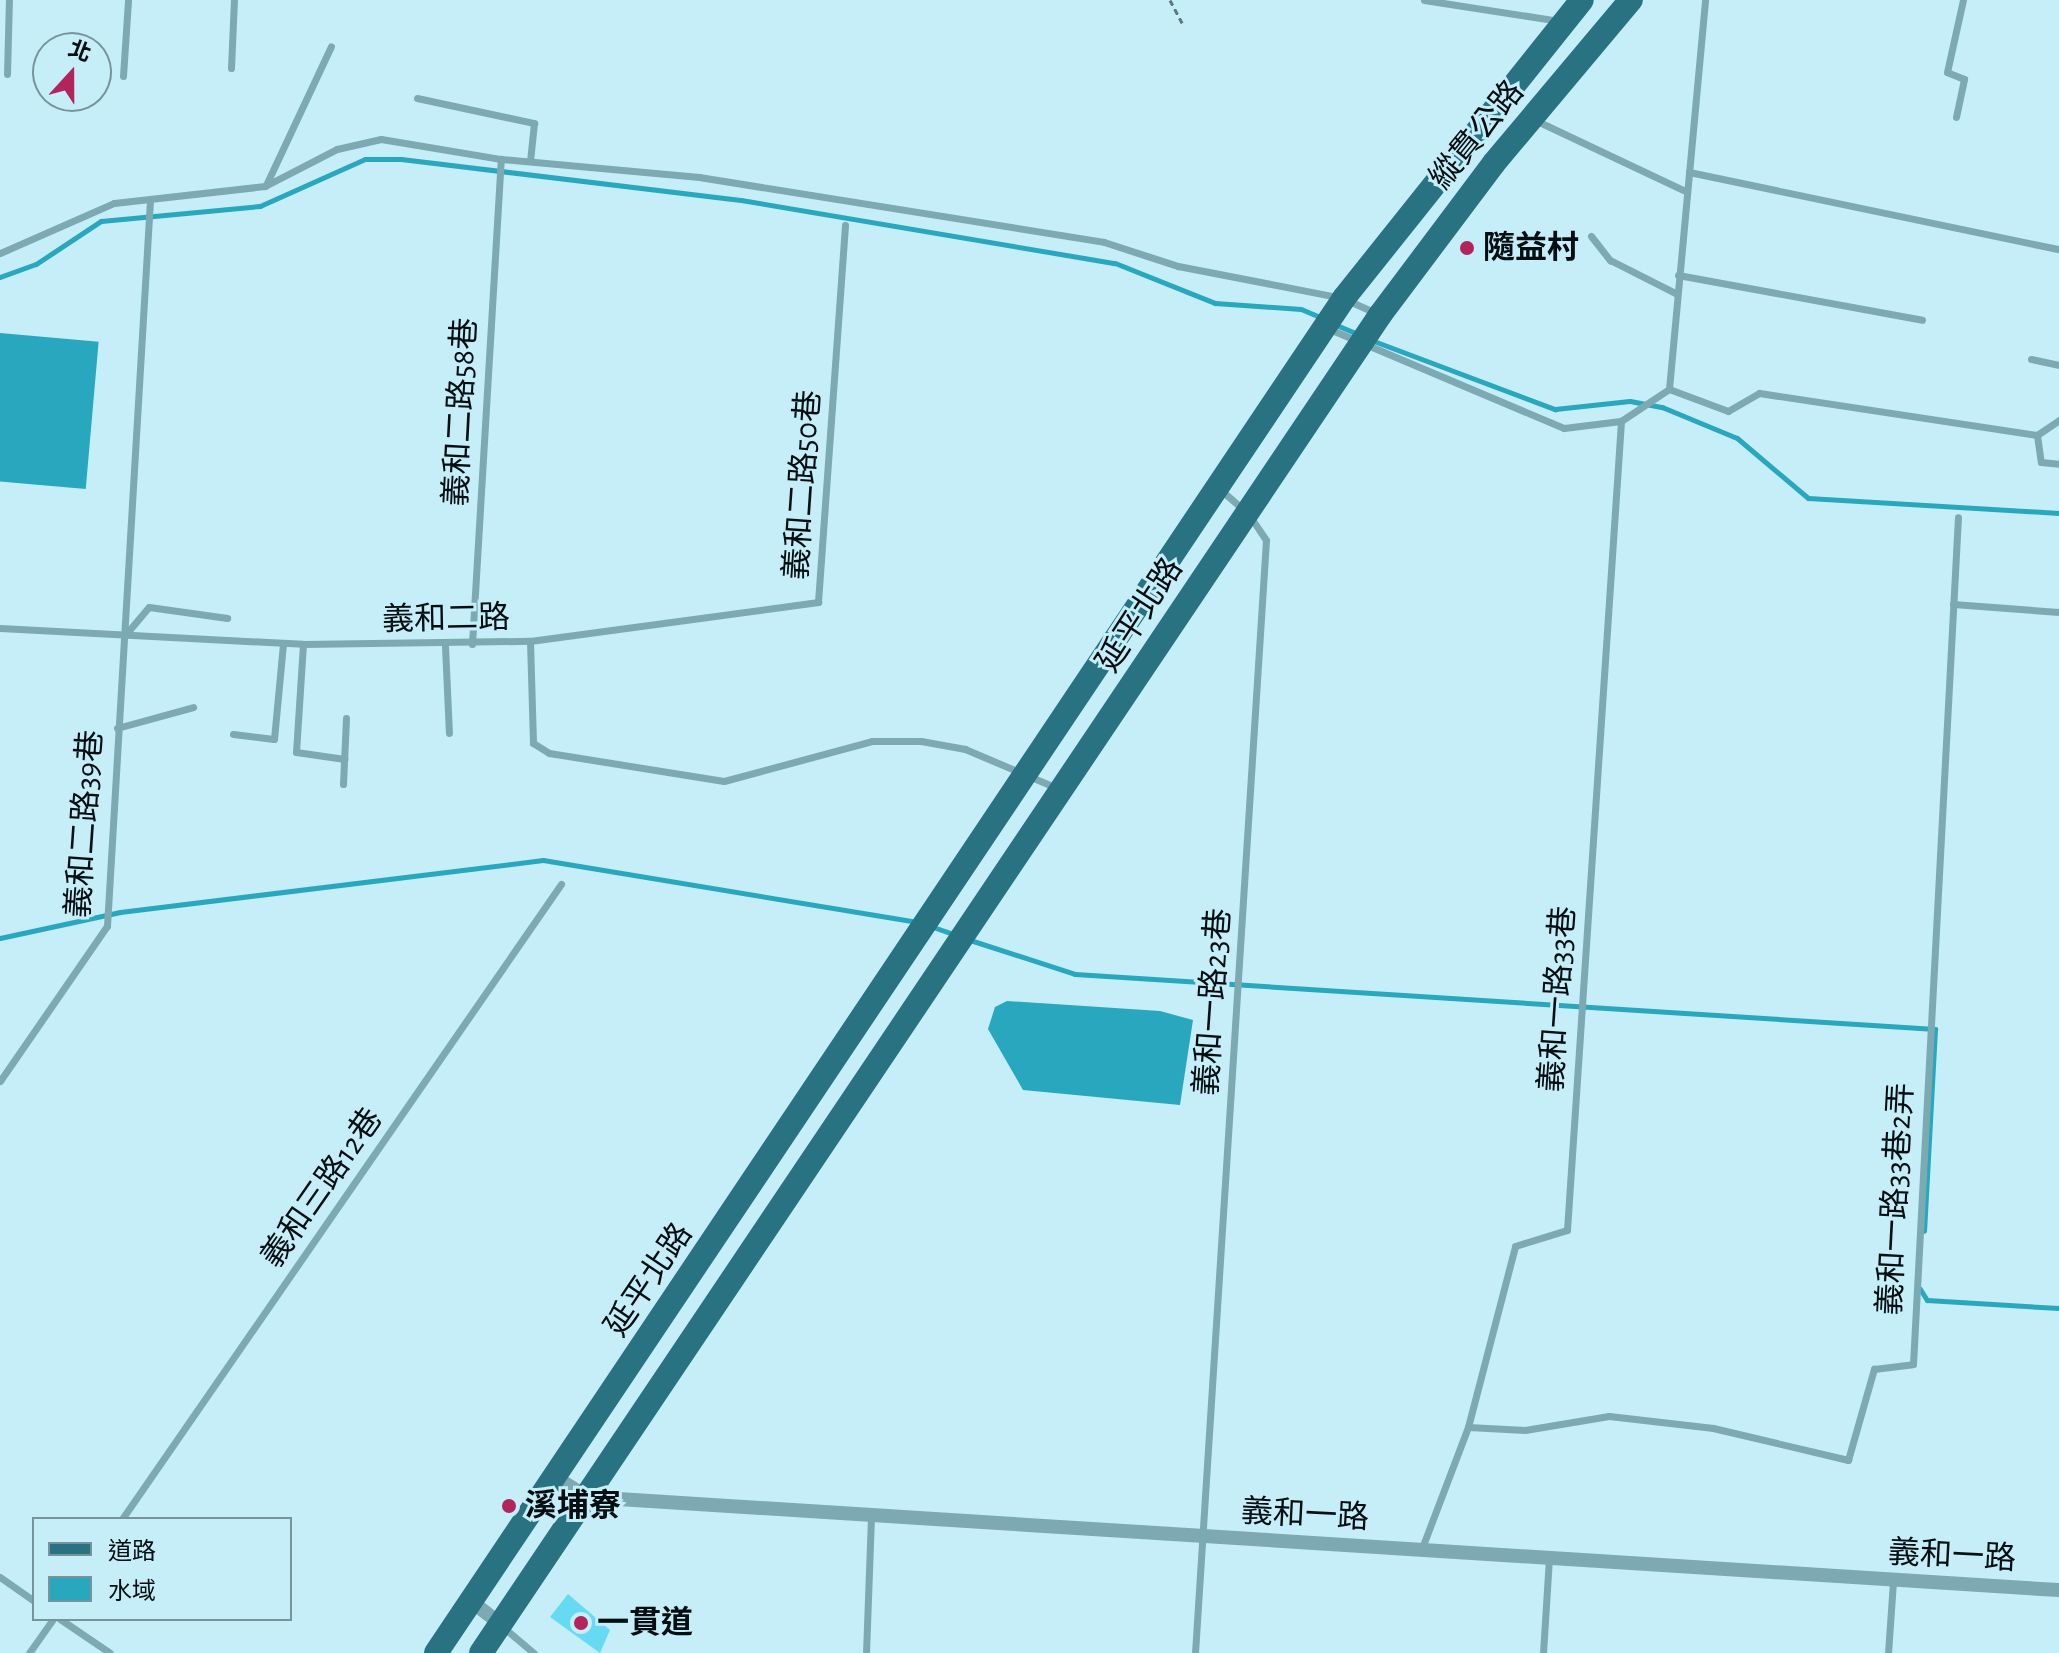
<!DOCTYPE html>
<meta charset="utf-8">
<style>
body{margin:0}
#map{position:relative;width:2059px;height:1653px;overflow:hidden;background:#c5eef8;font-family:"Alegreya Sans","Noto Sans TC",sans-serif}
div>[style]{position:absolute}
.water>*{inset:0;background:#28a7bf;transform-origin:0 0}
.stream>*{height:5px;margin:-2.5px;padding:0 2.5px;transform-origin:2.5px;border-radius:2.5px;background:#28a7bf}
.building>*{inset:0;background:#67daf3}
.path>*{height:3px;margin-top:-1.5px;transform-origin:0;background:repeating-linear-gradient(90deg,#5e787f 0 6px,transparent 0 10px)}
.lane>*{height:7px;margin:-3.5px;padding:0 3.5px;transform-origin:3.5px;border-radius:3.5px;background:#7da9b3}
.street>*{height:14px;margin:-7px;padding:0 7px;transform-origin:7px;border-radius:7px;background:#7da9b3}
.primary>*{height:24px;margin:-12px;padding:0 12px;transform-origin:12px;border-radius:12px;background:#297281}
.dots>*{width:22px;height:22px;translate:-50% -50%;box-sizing:border-box;border:4px solid #c5eef8;border-radius:50%}
span{translate:-50% -50%;white-space:nowrap;text-align:center;line-height:1.15;-webkit-text-stroke:6px #c5eef8;paint-order:stroke}
.street-label{font-size:32px;color:#020e11}
.poi-label{font-size:32px;color:#020e11;font-weight:700}
.left{translate:0 -50%;text-align:left}
.legend{position:absolute;left:32px;top:1517px;width:260px;height:104px;box-sizing:border-box;background:#c5eef8;border:2px solid #77949c;margin:0;padding:10px 14px;list-style:none;font-size:24px;color:#020e11}
.legend li{display:flex;align-items:center;gap:16px;height:40px}
.legend b{width:40px;border:2px solid #77949c}
.north{position:absolute;left:32px;top:32px;width:80px;height:80px;box-sizing:border-box;background:#c5eef8;border:2px solid #77949c;border-radius:50%;rotate:21deg;font-size:22px;font-weight:700;line-height:32px;text-align:center;color:#020e11}
.north::after{content:'';display:block;margin:auto;width:28px;height:36px;background:#b2245a;clip-path:polygon(50% 0,100% 100%,50% 72%,0 100%)}
</style>
<div id="map">
<div class="water">
<i style="left:0;top:333px;width:99px;height:148px;rotate:5deg"></i>
<i style="clip-path:polygon(1007px 1001px,1160px 1011px,1193px 1020px,1180px 1105px,1023px 1090px,988px 1029px,995px 1007px)"></i>
</div>
<div class="stream">
<i style="left:0;top:277px;width:38px;rotate:-20deg"></i>
<i style="left:36px;top:264px;width:78px;rotate:-33.5deg"></i>
<i style="left:101px;top:221px;width:160px;rotate:-5.4deg"></i>
<i style="left:260px;top:206px;width:115px;rotate:-24.1deg"></i>
<i style="left:365px;top:159px;width:36px"></i>
<i style="left:401px;top:159px;width:342px;rotate:6.9deg"></i>
<i style="left:741px;top:200px;width:379px;rotate:9.6deg"></i>
<i style="left:1115px;top:263px;width:108px;rotate:21.8deg"></i>
<i style="left:1215px;top:303px;width:86px;rotate:4deg"></i>
<i style="left:1301px;top:309px;width:23px;rotate:23deg"></i>
<i style="left:1334px;top:324px;width:26px;rotate:23deg"></i>
<i style="left:1371px;top:340px;width:197px;rotate:20.6deg"></i>
<i style="left:1555px;top:409px;width:75px;rotate:-6.1deg"></i>
<i style="left:1630px;top:401px;width:33px;rotate:11deg"></i>
<i style="left:1662px;top:407px;width:81px;rotate:22.5deg"></i>
<i style="left:1737px;top:438px;width:93px;rotate:40.2deg"></i>
<i style="left:1808px;top:498px;width:251px;rotate:3.4deg"></i>
<i style="left:933px;top:927px;width:21px;rotate:19deg"></i>
<i style="left:0;top:938px;width:123px;rotate:-12.2deg"></i>
<i style="left:120px;top:912px;width:426px;rotate:-7deg"></i>
<i style="left:543px;top:860px;width:378px;rotate:9.4deg"></i>
<i style="left:970px;top:940px;width:110px;rotate:17.9deg"></i>
<i style="left:1075px;top:974px;width:862px;rotate:3.66deg"></i>
<i style="left:1935px;top:1029px;width:202px;rotate:93.1deg"></i>
<i style="left:1920px;top:1289px;width:13px;rotate:58deg"></i>
<i style="left:1927px;top:1300px;width:132px;rotate:3.5deg"></i>
</div>
<div class="building">
<i style="clip-path:polygon(568px 1594px,610px 1630px,600px 1653px,550px 1617px)"></i>
</div>
<div class="path">
<i style="left:1170px;top:0;width:26px;rotate:62deg"></i>
</div>
<div class="lane">
<i style="left:1424px;top:0;width:138px;rotate:8.8deg"></i>
<i style="left:231px;top:68px;width:68px;rotate:-87.5deg"></i>
<i style="left:7px;top:74px;width:74px;rotate:-88.5deg"></i>
<i style="left:123px;top:76px;width:76px;rotate:-86.2deg"></i>
<i style="left:417px;top:98px;width:120px;rotate:12.1deg"></i>
<i style="left:534px;top:123px;width:38px;rotate:96deg"></i>
<i style="left:1956px;top:117px;width:39px;rotate:-78deg"></i>
<i style="left:1964px;top:79px;width:18px;rotate:-158deg"></i>
<i style="left:1947px;top:72px;width:74px;rotate:-77.5deg"></i>
<i style="left:1537px;top:121px;width:166px;rotate:25.3deg"></i>
<i style="left:1689px;top:172px;width:378px;rotate:11.8deg"></i>
<i style="left:266px;top:185px;width:153px;rotate:-64.9deg"></i>
<i style="left:1591px;top:236px;width:31px;rotate:52deg"></i>
<i style="left:1610px;top:260px;width:75px;rotate:26.9deg"></i>
<i style="left:0;top:253px;width:124px;rotate:-23.7deg"></i>
<i style="left:114px;top:203px;width:152px;rotate:-6.4deg"></i>
<i style="left:265px;top:186px;width:81px;rotate:-27.2deg"></i>
<i style="left:337px;top:149px;width:45px;rotate:-12.8deg"></i>
<i style="left:381px;top:139px;width:122px;rotate:9.5deg"></i>
<i style="left:501px;top:159px;width:199px;rotate:5.2deg"></i>
<i style="left:699px;top:177px;width:410px;rotate:9.1deg"></i>
<i style="left:1104px;top:242px;width:78px;rotate:18deg"></i>
<i style="left:1178px;top:266px;width:163px;rotate:11deg"></i>
<i style="left:1678px;top:275px;width:248px;rotate:10.4deg"></i>
<i style="left:1349px;top:301px;width:27px;rotate:24deg"></i>
<i style="left:1327px;top:328px;width:257px;rotate:22.9deg"></i>
<i style="left:1564px;top:428px;width:57px;rotate:-7deg"></i>
<i style="left:2031px;top:359px;width:29px;rotate:12deg"></i>
<i style="left:1669px;top:389px;width:63px;rotate:20.4deg"></i>
<i style="left:1728px;top:411px;width:36px;rotate:-30deg"></i>
<i style="left:1759px;top:393px;width:281px;rotate:8.6deg"></i>
<i style="left:2037px;top:435px;width:27px;rotate:82deg"></i>
<i style="left:2041px;top:462px;width:18px;rotate:6deg"></i>
<i style="left:2037px;top:435px;width:27px;rotate:-34deg"></i>
<i style="left:1222px;top:491px;width:28px;rotate:41deg"></i>
<i style="left:1953px;top:604px;width:106px;rotate:4.3deg"></i>
<i style="left:0;top:628px;width:303px;rotate:3deg"></i>
<i style="left:303px;top:644px;width:227px;rotate:-0.8deg"></i>
<i style="left:530px;top:641px;width:102px;rotate:88.3deg"></i>
<i style="left:533px;top:743px;width:19px;rotate:32deg"></i>
<i style="left:549px;top:753px;width:177px;rotate:9.1deg"></i>
<i style="left:724px;top:781px;width:153px;rotate:-15.1deg"></i>
<i style="left:872px;top:741px;width:49px"></i>
<i style="left:921px;top:741px;width:45px;rotate:10.3deg"></i>
<i style="left:965px;top:749px;width:100px;rotate:23deg"></i>
<i style="left:126px;top:634px;width:35px;rotate:-50deg"></i>
<i style="left:149px;top:607px;width:79px;rotate:8deg"></i>
<i style="left:530px;top:641px;width:291px;rotate:-7.7deg"></i>
<i style="left:818px;top:602px;width:378px;rotate:-85.9deg"></i>
<i style="left:303px;top:644px;width:108px;rotate:93.7deg"></i>
<i style="left:296px;top:752px;width:49px;rotate:8.3deg"></i>
<i style="left:472px;top:644px;width:486px;rotate:-86.6deg"></i>
<i style="left:445px;top:646px;width:87px;rotate:87.4deg"></i>
<i style="left:117px;top:728px;width:79px;rotate:-15.4deg"></i>
<i style="left:233px;top:734px;width:41px;rotate:7deg"></i>
<i style="left:274px;top:739px;width:96px;rotate:-84.6deg"></i>
<i style="left:343px;top:784px;width:66px;rotate:-87.4deg"></i>
<i style="left:0;top:1081px;width:188px;rotate:-55.4deg"></i>
<i style="left:107px;top:926px;width:726px;rotate:-86.61deg"></i>
<i style="left:1468px;top:1427px;width:57px;rotate:3deg"></i>
<i style="left:1525px;top:1430px;width:85px;rotate:-9.5deg"></i>
<i style="left:1609px;top:1416px;width:105px;rotate:6.6deg"></i>
<i style="left:1713px;top:1428px;width:139px;rotate:13.3deg"></i>
<i style="left:1848px;top:1460px;width:95px;rotate:-74.1deg"></i>
<i style="left:1874px;top:1369px;width:39px;rotate:-7deg"></i>
<i style="left:1913px;top:1364px;width:848px;rotate:-86.96deg"></i>
<i style="left:122px;top:1519px;width:772px;rotate:-55.34deg"></i>
<i style="left:1422px;top:1548px;width:129px;rotate:-69.2deg"></i>
<i style="left:1468px;top:1427px;width:187px;rotate:-75.4deg"></i>
<i style="left:1515px;top:1246px;width:54px;rotate:-17.1deg"></i>
<i style="left:1567px;top:1230px;width:811px;rotate:-86.18deg"></i>
<i style="left:1621px;top:421px;width:58px;rotate:-33.7deg"></i>
<i style="left:1669px;top:389px;width:391px;rotate:-84.7deg"></i>
<i style="left:0;top:1577px;width:42px;rotate:35.2deg"></i>
<i style="left:60px;top:1619px;width:60px;rotate:34.2deg"></i>
<i style="left:504px;top:1628px;width:39px;rotate:40deg"></i>
<i style="left:29px;top:1653px;width:42px;rotate:-54.8deg"></i>
<i style="left:866px;top:1653px;width:138px;rotate:-87.9deg"></i>
<i style="left:1195px;top:1653px;width:1115px;rotate:-86.35deg"></i>
<i style="left:1266px;top:540px;width:27px;rotate:-124deg"></i>
<i style="left:1543px;top:1653px;width:96px;rotate:-86.4deg"></i>
<i style="left:1888px;top:1653px;width:72px;rotate:-86deg"></i>
</div>
<div class="street">
<i style="left:555px;top:1477px;width:38px;rotate:32deg"></i>
<i style="left:587px;top:1497px;width:1475px;rotate:3.62deg"></i>
<i style="left:471px;top:1601px;width:37px;rotate:38deg"></i>
</div>
<div class="primary">
<i style="left:436px;top:1653px;width:1631px;rotate:-56.17deg"></i>
<i style="left:1344px;top:298px;width:381px;rotate:-51.4deg"></i>
<i style="left:481px;top:1653px;width:1612px;rotate:-56.1deg"></i>
<i style="left:1380px;top:315px;width:190px;rotate:-53.1deg"></i>
<i style="left:1494px;top:163px;width:213px;rotate:-50deg"></i>
</div>
<div class="dots">
<i style="left:1467px;top:248px;background:#b2245a"></i>
<i style="left:509px;top:1506px;background:#b2245a"></i>
<i style="left:581px;top:1623px;background:#b2245a"></i>
</div>
<div class="street-label">
<span style="left:1477px;top:135px;rotate:-51deg">縱貫公路</span>
<span style="left:461px;top:412px;rotate:-87deg">義和二路58巷</span>
<span style="left:803px;top:485px;rotate:-86deg">義和二路50巷</span>
<span style="left:1140px;top:615px;rotate:-57deg">延平北路</span>
<span style="left:446px;top:619px;rotate:-1deg">義和二路</span>
<span style="left:85px;top:824px;rotate:-86deg">義和二路39巷</span>
<span style="left:1558px;top:999px;rotate:-86deg">義和一路33巷</span>
<span style="left:1213px;top:1002px;rotate:-86deg">義和一路23巷</span>
<span style="left:322px;top:1188px;rotate:-55deg">義和三路12巷</span>
<span style="left:1896px;top:1199px;rotate:-87deg">義和一路33巷2弄</span>
<span style="left:649px;top:1280px;rotate:-56deg">延平北路</span>
<span style="left:1305px;top:1515px;rotate:3deg">義和一路</span>
<span style="left:1952px;top:1556px;rotate:3deg">義和一路</span>
</div>
<div class="poi-label">
<span class="left" style="left:1483px;top:248px">隨益村</span>
<span class="left" style="left:525px;top:1506px">溪埔寮</span>
<span class="left" style="left:597px;top:1623px">一貫道</span>
</div>
<ul class="legend">
<li><b style="height:10px;background:#297281"></b>道路</li>
<li><b style="height:22px;background:#28a7bf"></b>水域</li>
</ul>
<div class="north">北</div>
</div>
